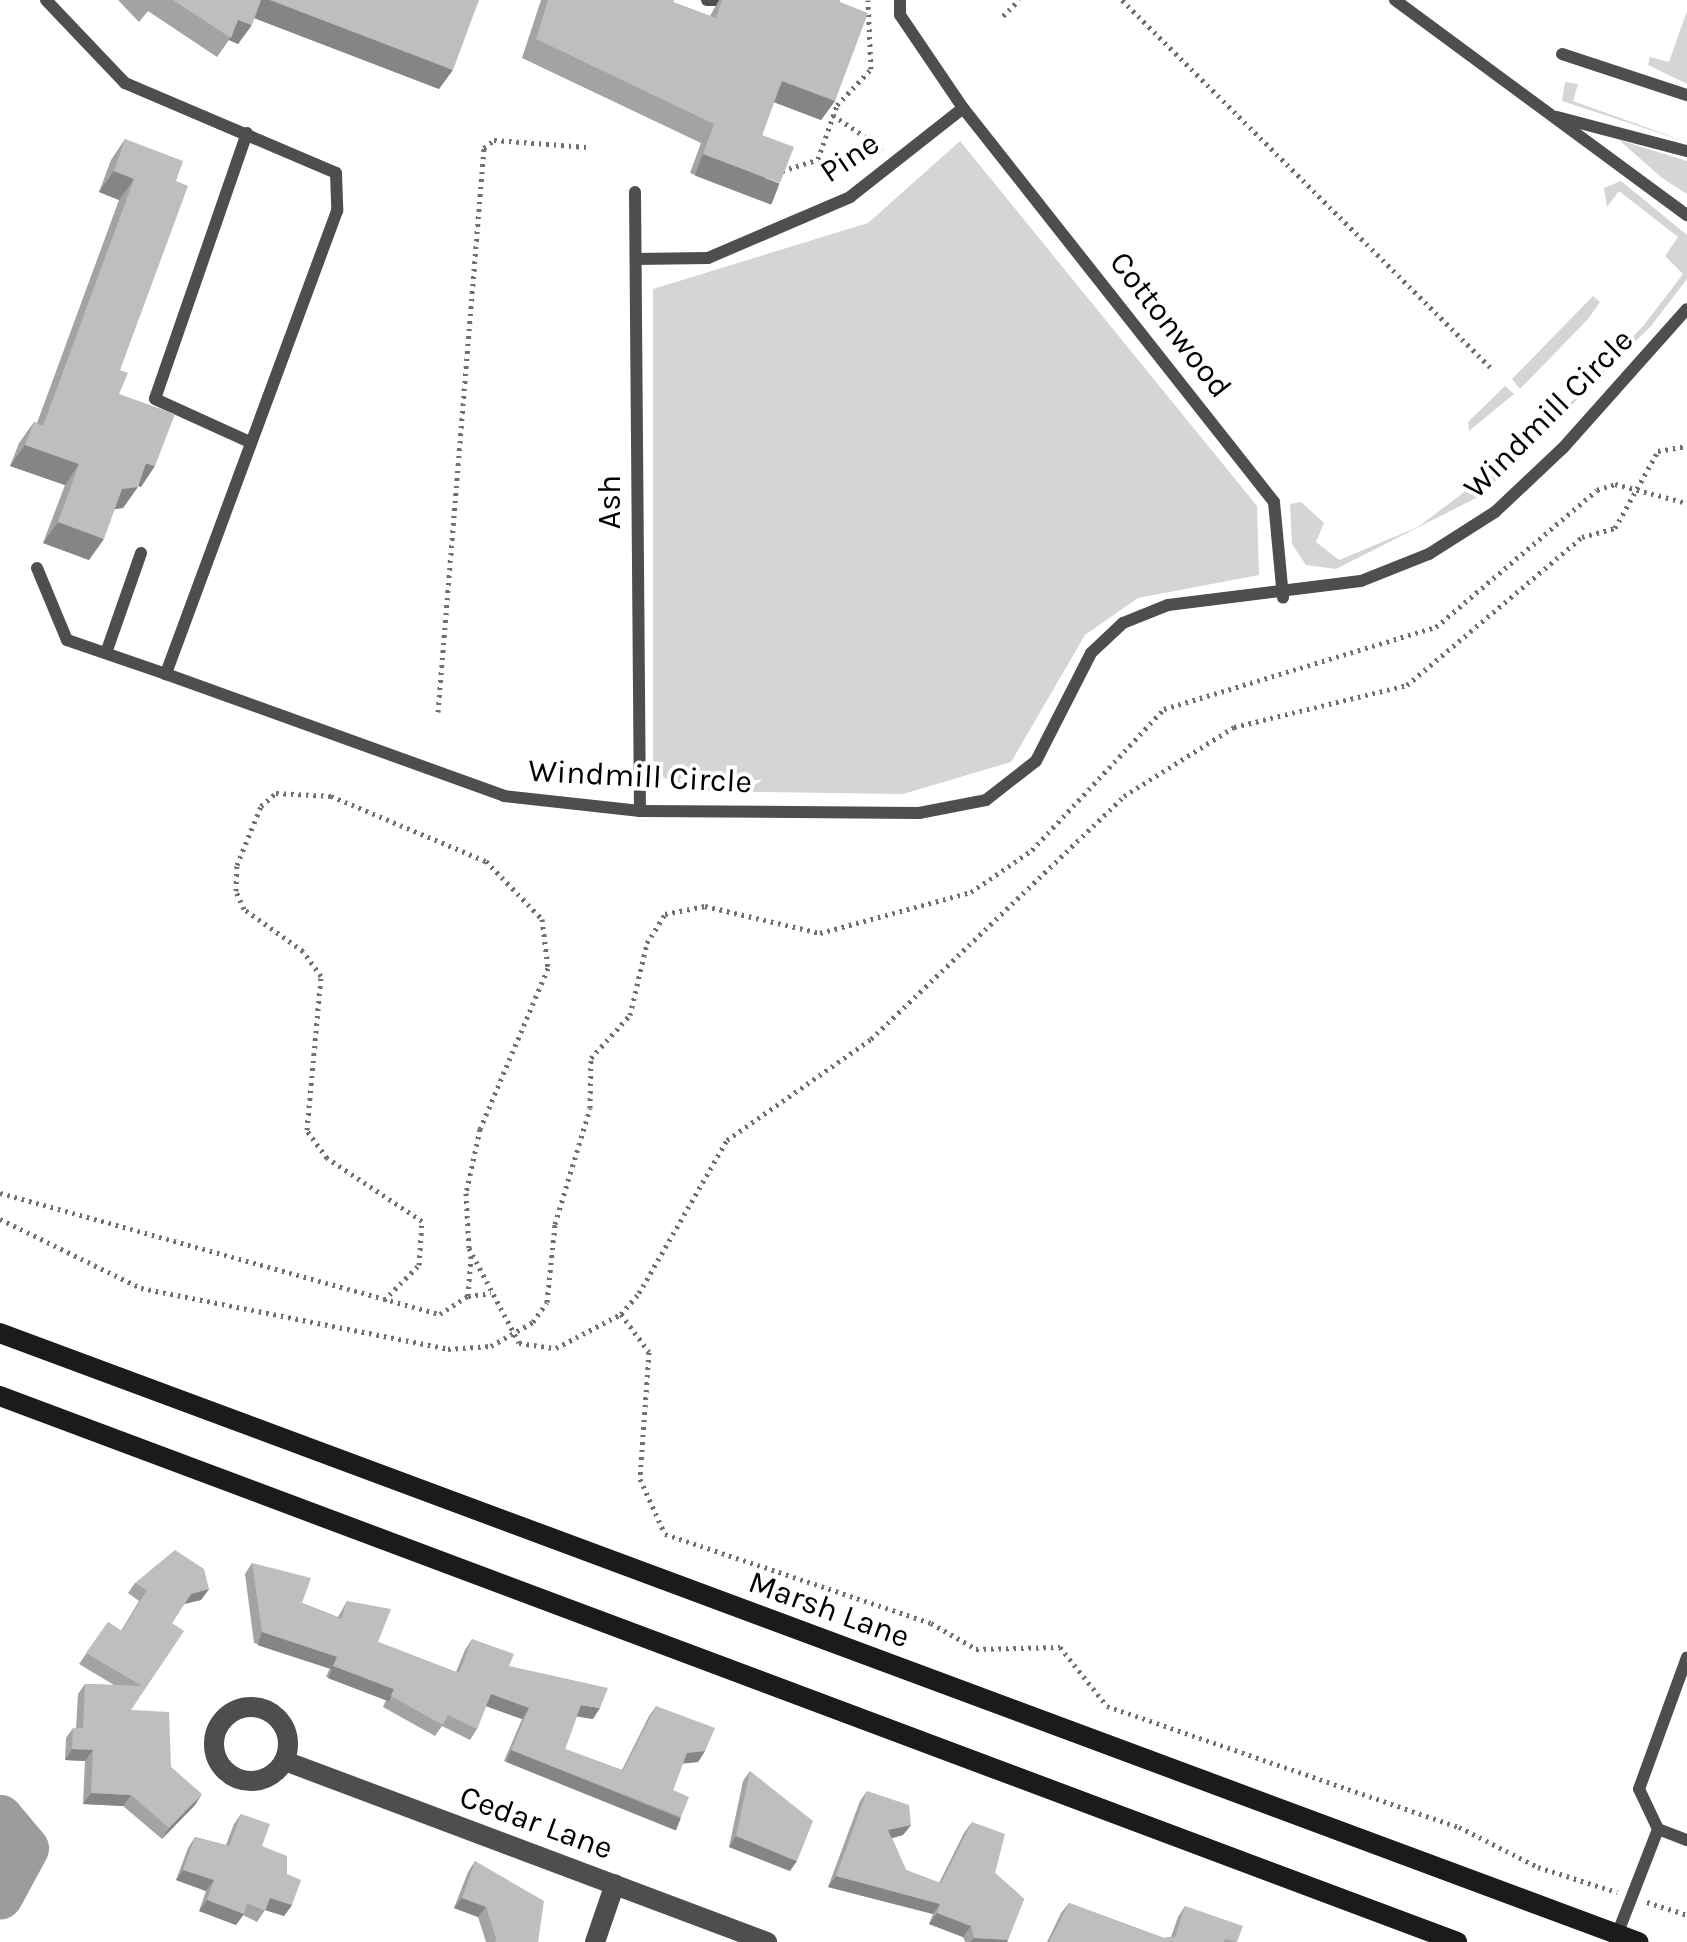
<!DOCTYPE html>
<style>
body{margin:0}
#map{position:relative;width:1687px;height:1942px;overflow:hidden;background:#fff;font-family:Karla,sans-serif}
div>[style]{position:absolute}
.green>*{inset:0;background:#d5d5d5}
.river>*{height:45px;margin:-22.5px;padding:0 22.5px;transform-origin:22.5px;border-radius:22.5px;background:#9c9c9c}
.path>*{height:5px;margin-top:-2.5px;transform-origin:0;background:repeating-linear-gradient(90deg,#707070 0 2.5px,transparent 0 7.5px)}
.service>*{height:12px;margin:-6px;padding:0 6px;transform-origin:6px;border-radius:6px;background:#4e4e4e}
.minor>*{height:20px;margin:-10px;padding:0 10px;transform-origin:10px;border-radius:10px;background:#4e4e4e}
.minor>.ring{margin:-10px;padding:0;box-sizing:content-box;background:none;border:20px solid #4e4e4e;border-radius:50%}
.secondary>*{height:20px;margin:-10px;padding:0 10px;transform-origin:10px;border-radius:10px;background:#1b1b1b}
.wall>*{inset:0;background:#a3a3a3}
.shaded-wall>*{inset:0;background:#858585;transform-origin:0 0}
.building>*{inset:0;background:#bebebe}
span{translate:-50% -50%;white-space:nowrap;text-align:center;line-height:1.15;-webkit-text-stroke:8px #fff;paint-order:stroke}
.street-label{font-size:32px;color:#000}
</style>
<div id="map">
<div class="green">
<i style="clip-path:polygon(1687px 11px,1687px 84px,1648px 65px,1650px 57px,1669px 62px)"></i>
<i style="clip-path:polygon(1565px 82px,1578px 84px,1573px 101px,1687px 142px,1562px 101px)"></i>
<i style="clip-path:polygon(1619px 140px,1687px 161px,1687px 194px,1662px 178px)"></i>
<i style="clip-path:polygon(960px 141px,1257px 506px,1259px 575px,1138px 598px,1085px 635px,1011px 762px,903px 794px,684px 791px,653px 770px,653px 289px,868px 223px)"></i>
<i style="clip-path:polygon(1621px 181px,1687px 235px,1687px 279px,1651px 326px,1480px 496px,1336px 569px,1306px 565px,1292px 544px,1290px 504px,1301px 502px,1324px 523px,1316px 542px,1339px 560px,1418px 527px,1541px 434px,1644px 325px,1683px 274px,1665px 256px,1678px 237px,1619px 191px,1607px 207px,1604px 188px)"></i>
<i style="clip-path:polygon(1593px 296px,1600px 302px,1588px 319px,1520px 389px,1512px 379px)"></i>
<i style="clip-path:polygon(1505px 386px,1514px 394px,1469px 431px,1468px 422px)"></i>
</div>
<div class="river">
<i style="left:0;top:1817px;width:40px;rotate:50deg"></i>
<i style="left:26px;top:1848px;width:55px;rotate:118.4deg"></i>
</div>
<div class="path">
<i style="left:1122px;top:0;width:521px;rotate:44.92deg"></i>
<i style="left:1003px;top:16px;width:23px;rotate:-45deg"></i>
<i style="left:833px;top:115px;width:60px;rotate:34.2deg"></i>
<i style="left:782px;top:171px;width:38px;rotate:-18deg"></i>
<i style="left:818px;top:159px;width:57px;rotate:-70.6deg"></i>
<i style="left:837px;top:105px;width:50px;rotate:-46.6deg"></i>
<i style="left:871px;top:69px;width:69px;rotate:-92.5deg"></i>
<i style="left:438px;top:712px;width:566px;rotate:-85.34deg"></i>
<i style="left:484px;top:148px;width:13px;rotate:-39deg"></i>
<i style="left:494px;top:140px;width:93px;rotate:4.3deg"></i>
<i style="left:0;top:1193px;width:456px;rotate:15.4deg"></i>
<i style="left:440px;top:1314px;width:33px;rotate:-33deg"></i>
<i style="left:468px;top:1296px;width:40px;rotate:-85.7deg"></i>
<i style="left:0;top:1219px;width:157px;rotate:26.1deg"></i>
<i style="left:141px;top:1288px;width:313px;rotate:11.2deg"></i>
<i style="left:448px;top:1349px;width:43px;rotate:-4deg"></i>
<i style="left:491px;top:1346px;width:48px;rotate:-29.7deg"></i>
<i style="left:533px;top:1322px;width:24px;rotate:-55deg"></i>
<i style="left:547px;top:1302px;width:78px;rotate:-84.1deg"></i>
<i style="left:555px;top:1224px;width:121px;rotate:-73.2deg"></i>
<i style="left:590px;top:1108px;width:50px;rotate:-88.9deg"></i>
<i style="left:591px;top:1058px;width:58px;rotate:-47.8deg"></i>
<i style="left:630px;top:1015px;width:74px;rotate:-76.7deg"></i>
<i style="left:647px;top:943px;width:34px;rotate:-58deg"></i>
<i style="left:665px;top:914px;width:41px;rotate:-11.3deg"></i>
<i style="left:705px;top:906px;width:118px;rotate:13.2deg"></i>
<i style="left:820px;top:933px;width:156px;rotate:-15.2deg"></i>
<i style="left:971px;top:892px;width:74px;rotate:-34.5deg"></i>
<i style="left:1032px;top:850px;width:193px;rotate:-46.9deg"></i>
<i style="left:1164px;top:709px;width:284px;rotate:-16.8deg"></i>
<i style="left:1436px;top:627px;width:211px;rotate:-40.4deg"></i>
<i style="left:1597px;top:490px;width:19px;rotate:-18deg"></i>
<i style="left:1615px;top:484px;width:74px;rotate:14.8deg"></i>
<i style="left:468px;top:1296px;width:23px;rotate:-7deg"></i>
<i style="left:384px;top:1300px;width:49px;rotate:-45deg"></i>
<i style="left:419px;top:1265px;width:44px;rotate:-86.1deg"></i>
<i style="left:422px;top:1221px;width:114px;rotate:-146.4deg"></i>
<i style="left:327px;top:1158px;width:34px;rotate:-126deg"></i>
<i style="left:307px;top:1130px;width:155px;rotate:-84.8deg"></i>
<i style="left:321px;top:976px;width:31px;rotate:-126deg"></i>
<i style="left:303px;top:951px;width:72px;rotate:-144.6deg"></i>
<i style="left:244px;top:909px;width:20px;rotate:-114deg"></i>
<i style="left:236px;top:891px;width:26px;rotate:-88deg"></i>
<i style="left:237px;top:865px;width:64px;rotate:-67.9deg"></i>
<i style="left:261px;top:806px;width:20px;rotate:-41deg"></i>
<i style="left:276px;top:793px;width:55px;rotate:3.1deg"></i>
<i style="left:331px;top:796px;width:168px;rotate:22.8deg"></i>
<i style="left:486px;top:861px;width:81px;rotate:46deg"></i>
<i style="left:542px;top:919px;width:49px;rotate:83deg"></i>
<i style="left:548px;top:968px;width:175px;rotate:112.9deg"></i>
<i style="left:480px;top:1129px;width:66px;rotate:102.3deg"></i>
<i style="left:466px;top:1193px;width:55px;rotate:86.9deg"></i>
<i style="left:469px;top:1248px;width:107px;rotate:62.2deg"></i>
<i style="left:519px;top:1343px;width:37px;rotate:8deg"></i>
<i style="left:556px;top:1348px;width:73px;rotate:-27.6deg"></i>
<i style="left:621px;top:1314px;width:28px;rotate:-49deg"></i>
<i style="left:639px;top:1293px;width:177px;rotate:-60.1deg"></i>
<i style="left:727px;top:1140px;width:176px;rotate:-35deg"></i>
<i style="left:871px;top:1039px;width:351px;rotate:-43.8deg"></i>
<i style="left:1124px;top:796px;width:130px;rotate:-32.1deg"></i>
<i style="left:1234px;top:727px;width:178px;rotate:-13.6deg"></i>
<i style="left:1407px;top:685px;width:229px;rotate:-40.2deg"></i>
<i style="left:1582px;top:537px;width:34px;rotate:-15deg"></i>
<i style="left:1615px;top:528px;width:88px;rotate:-60.8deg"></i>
<i style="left:1658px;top:451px;width:29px;rotate:-10deg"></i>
<i style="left:621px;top:1314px;width:47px;rotate:53.6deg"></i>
<i style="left:649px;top:1352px;width:127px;rotate:94.1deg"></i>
<i style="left:640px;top:1479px;width:60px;rotate:65.6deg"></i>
<i style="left:665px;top:1534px;width:280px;rotate:18.5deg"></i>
<i style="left:931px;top:1623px;width:52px;rotate:30deg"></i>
<i style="left:976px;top:1649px;width:84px;rotate:-1.4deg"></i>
<i style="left:1060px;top:1647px;width:75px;rotate:51.5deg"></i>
<i style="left:1107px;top:1706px;width:372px;rotate:19deg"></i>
<i style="left:1459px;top:1827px;width:89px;rotate:26.9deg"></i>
<i style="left:1538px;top:1867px;width:83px;rotate:17.6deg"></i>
<i style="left:1647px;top:1902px;width:42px;rotate:18deg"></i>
</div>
<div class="service">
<i style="left:46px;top:0;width:115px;rotate:46.4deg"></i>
<i style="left:125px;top:83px;width:229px;rotate:23.1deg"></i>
<i style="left:336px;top:173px;width:38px;rotate:88deg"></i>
<i style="left:337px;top:211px;width:494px;rotate:110.3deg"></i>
<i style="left:166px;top:674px;width:359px;rotate:19.8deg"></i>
<i style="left:504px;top:796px;width:137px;rotate:6.3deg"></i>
<i style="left:640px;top:811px;width:279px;rotate:0.4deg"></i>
<i style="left:919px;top:813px;width:68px;rotate:-11deg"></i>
<i style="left:986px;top:800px;width:63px;rotate:-38deg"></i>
<i style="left:1036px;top:761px;width:121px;rotate:-63deg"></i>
<i style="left:1091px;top:653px;width:44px;rotate:-43.2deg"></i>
<i style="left:1123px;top:623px;width:48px;rotate:-21.8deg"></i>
<i style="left:1168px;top:605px;width:194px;rotate:-7.1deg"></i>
<i style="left:1361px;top:581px;width:73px;rotate:-21.7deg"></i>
<i style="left:1429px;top:554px;width:78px;rotate:-32.5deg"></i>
<i style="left:1495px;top:512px;width:93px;rotate:-43.3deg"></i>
<i style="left:1563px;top:448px;width:186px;rotate:-48.3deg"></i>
<i style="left:707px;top:0;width:13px"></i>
<i style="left:1395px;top:0;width:363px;rotate:36.4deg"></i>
<i style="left:1562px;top:54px;width:132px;rotate:18.2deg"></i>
<i style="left:963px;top:108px;width:502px;rotate:51.71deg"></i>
<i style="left:1274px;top:502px;width:96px;rotate:84.6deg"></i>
<i style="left:1557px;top:117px;width:134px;rotate:14.7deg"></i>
<i style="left:247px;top:133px;width:281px;rotate:109.1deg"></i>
<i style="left:155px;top:399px;width:104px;rotate:24.4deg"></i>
<i style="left:635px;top:192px;width:619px;rotate:89.54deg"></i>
<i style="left:636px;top:259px;width:72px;rotate:-0.8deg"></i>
<i style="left:708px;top:258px;width:155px;rotate:-23.2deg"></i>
<i style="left:850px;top:197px;width:144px;rotate:-38.2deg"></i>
<i style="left:963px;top:108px;width:112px;rotate:-124.1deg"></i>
<i style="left:900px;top:15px;width:15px;rotate:-90deg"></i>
<i style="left:37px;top:568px;width:78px;rotate:67.4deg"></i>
<i style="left:67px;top:640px;width:105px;rotate:19deg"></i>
<i style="left:106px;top:653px;width:106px;rotate:-70.7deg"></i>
<i style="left:1658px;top:1829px;width:44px;rotate:-115.4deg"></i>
<i style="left:1639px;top:1789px;width:140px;rotate:-70deg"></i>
<i style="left:1615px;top:1940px;width:119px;rotate:-68.8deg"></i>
<i style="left:1658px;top:1829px;width:31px;rotate:21deg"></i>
</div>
<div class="minor">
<i class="ring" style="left:214px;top:1707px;width:54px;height:54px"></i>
<i style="left:285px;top:1761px;width:515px;rotate:20.58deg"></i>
<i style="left:595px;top:1942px;width:61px;rotate:-71deg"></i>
</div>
<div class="secondary">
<i style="left:0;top:1333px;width:1748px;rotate:20.39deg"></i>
<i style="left:0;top:1396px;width:1556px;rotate:20.54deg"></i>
</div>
<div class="wall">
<i style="clip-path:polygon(118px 0,479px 0,439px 89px,254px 18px,238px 44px,229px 40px,217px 57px,148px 11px,139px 22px)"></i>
<i style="clip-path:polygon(541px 0,674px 0,673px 2px,710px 16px,719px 0,840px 0,835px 101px,821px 120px,774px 102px,762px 135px,767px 202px,690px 173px,701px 143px,522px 58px)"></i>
<i style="clip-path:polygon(125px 139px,176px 181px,120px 370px,119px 394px,141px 487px,138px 486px,123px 508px,115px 509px,89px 560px,43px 543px,65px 485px,10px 466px,19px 443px,34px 422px,37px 423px,119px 200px,99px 192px,111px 160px)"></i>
<i style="clip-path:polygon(252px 1563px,302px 1603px,338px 1617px,347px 1601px,378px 1642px,456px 1672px,465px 1650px,472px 1639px,509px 1666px,593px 1719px,577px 1716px,565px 1749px,622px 1770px,649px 1716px,656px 1706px,705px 1751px,698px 1762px,683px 1763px,673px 1790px,681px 1817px,673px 1828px,504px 1761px,522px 1719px,486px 1706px,477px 1729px,470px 1740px,442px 1726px,435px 1736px,383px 1707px,386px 1700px,326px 1677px,330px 1668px,254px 1643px,245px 1574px)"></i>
<i style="clip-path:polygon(135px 1583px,209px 1589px,201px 1600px,184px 1604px,172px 1623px,131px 1710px,171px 1767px,195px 1805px,162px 1839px,123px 1806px,83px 1804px,85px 1761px,65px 1760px,66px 1738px,73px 1728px,76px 1728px,78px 1694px,85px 1684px,114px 1685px,79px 1664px,108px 1622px,121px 1631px,139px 1601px,128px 1593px)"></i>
<i style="clip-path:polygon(750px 1771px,790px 1871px,729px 1847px,743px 1781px)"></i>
<i style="clip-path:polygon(867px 1791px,911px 1825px,903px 1835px,892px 1838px,906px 1870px,939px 1883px,964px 1833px,972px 1822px,995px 1873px,1024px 1899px,1007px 1942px,965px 1942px,963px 1937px,929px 1924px,933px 1914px,828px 1887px,860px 1801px)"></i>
<i style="clip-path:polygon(241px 1814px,262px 1846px,287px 1874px,292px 1905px,284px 1916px,265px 1910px,257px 1922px,243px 1915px,236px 1925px,199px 1911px,206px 1891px,176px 1880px,188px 1848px,195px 1837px,226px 1845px,234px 1824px)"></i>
<i style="clip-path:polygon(475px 1861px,538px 1942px,486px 1942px,478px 1917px,454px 1908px,468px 1872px)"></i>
<i style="clip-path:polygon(1069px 1903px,1164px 1938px,1171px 1937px,1178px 1917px,1185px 1906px,1237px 1942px,1047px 1942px,1061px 1913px)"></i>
</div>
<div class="shaded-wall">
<i style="clip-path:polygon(260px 0,270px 0,453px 70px,439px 89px,249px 16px)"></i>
<i style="clip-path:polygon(238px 20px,252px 25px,238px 44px,229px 40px)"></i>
<i style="clip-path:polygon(782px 81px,835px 101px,821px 120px,768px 100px)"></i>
<i style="left:703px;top:154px;width:82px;height:23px;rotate:21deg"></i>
<i style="clip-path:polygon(114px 171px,134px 179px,119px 200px,99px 192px)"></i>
<i style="clip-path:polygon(25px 445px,79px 464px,65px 485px,10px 466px)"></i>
<i style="clip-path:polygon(146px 463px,155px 466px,141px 487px,132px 484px)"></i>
<i style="clip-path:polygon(138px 487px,123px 508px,108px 510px,122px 489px)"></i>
<i style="clip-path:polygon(58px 522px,104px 539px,89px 560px,43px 543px)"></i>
<i style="clip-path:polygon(209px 1589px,201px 1600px,184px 1604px,191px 1594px)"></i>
<i style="left:262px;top:1632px;width:79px;height:14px;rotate:18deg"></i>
<i style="left:333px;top:1666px;width:65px;height:13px;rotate:21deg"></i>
<i style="clip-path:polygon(491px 1694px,529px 1708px,522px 1719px,483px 1705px)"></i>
<i style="clip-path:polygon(581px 1705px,600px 1708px,593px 1719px,574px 1716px)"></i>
<i style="clip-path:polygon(72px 1749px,93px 1750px,85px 1761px,65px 1760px)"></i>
<i style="left:511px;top:1750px;width:183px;height:13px;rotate:22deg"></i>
<i style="clip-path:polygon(705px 1751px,698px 1762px,679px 1764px,687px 1753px)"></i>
<i style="clip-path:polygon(91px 1793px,131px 1795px,123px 1806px,83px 1804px)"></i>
<i style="clip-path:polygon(202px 1794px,195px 1805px,162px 1839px,169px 1828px)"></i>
<i style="clip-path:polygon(911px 1825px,903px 1835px,881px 1841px,888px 1830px)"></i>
<i style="clip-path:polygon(736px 1836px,797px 1861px,790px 1871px,729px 1847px)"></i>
<i style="clip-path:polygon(183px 1870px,214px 1880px,206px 1891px,176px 1880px)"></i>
<i style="clip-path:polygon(836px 1876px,940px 1904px,933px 1914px,828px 1887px)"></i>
<i style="clip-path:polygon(270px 1898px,292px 1905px,284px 1916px,262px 1909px)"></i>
<i style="clip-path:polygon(462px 1898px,486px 1907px,478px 1917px,454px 1908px)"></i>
<i style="clip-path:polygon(207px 1900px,244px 1914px,236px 1925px,199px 1911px)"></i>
<i style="clip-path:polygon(937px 1913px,971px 1926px,963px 1937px,929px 1924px)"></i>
<i style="clip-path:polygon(974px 1938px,1008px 1940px,1007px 1942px,971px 1942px)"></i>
</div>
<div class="building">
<i style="clip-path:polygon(173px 0,261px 0,252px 25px,238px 20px,231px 38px)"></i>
<i style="clip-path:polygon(270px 0,479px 0,453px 70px)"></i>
<i style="clip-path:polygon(548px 0,674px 0,673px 2px,716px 18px,722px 0,840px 0,840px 2px,868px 13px,835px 101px,782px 81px,762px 135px,794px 147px,780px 183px,703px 154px,714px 124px,536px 39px)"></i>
<i style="clip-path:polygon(125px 139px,183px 161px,176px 181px,188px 186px,120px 370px,128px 373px,119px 394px,175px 414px,155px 466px,146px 463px,138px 487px,122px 489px,104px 539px,58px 522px,79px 464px,25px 445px,34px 422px,43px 426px,134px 179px,114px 171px)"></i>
<i style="clip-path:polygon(175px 1550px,204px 1569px,209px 1589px,191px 1594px,172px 1623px,184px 1631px,131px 1710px,169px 1712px,171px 1767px,202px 1794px,169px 1828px,131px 1795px,91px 1793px,93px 1750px,72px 1749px,73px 1728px,83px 1728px,85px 1684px,142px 1686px,86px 1653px,108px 1622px,122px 1631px,147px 1590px,135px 1583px)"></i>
<i style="clip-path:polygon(252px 1563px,311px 1578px,302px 1603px,341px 1619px,347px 1601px,391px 1609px,378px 1642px,459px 1673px,472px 1639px,514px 1654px,509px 1666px,608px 1688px,600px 1708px,581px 1705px,565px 1749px,623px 1771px,656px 1706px,715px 1728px,705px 1751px,687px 1753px,673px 1790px,689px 1797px,681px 1817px,511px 1750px,529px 1708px,491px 1694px,477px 1729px,448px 1715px,443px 1725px,391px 1696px,394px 1689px,333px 1666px,337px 1657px,262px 1632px)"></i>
<i style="clip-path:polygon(750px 1771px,813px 1821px,797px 1861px,736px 1836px)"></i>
<i style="clip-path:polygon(867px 1791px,909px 1805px,911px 1825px,888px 1830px,906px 1870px,941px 1883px,972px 1822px,1005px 1834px,995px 1873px,1024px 1899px,1008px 1940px,974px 1938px,971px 1926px,937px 1913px,940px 1904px,836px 1876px)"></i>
<i style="clip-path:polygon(241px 1814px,270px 1824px,262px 1846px,287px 1856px,287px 1874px,301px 1880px,292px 1905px,270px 1898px,265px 1911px,247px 1903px,244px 1914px,207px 1900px,214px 1880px,183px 1870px,195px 1837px,229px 1846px)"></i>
<i style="clip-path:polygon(475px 1861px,544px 1901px,538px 1942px,495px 1942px,496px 1938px,486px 1907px,462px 1898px)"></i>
<i style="clip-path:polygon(1069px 1903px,1164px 1938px,1175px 1937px,1185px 1906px,1243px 1926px,1237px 1942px,1225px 1939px,1224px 1942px,1049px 1942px)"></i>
</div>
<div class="street-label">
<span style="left:850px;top:158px;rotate:-34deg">Pine</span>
<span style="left:1170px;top:325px;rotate:52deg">Cottonwood</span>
<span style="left:1549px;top:414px;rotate:-45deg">Windmill Circle</span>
<span style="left:610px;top:502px;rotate:-90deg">Ash</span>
<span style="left:640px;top:777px;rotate:3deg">Windmill Circle</span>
<span style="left:829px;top:1610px;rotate:20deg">Marsh Lane</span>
<span style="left:536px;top:1823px;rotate:20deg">Cedar Lane</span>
</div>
</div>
